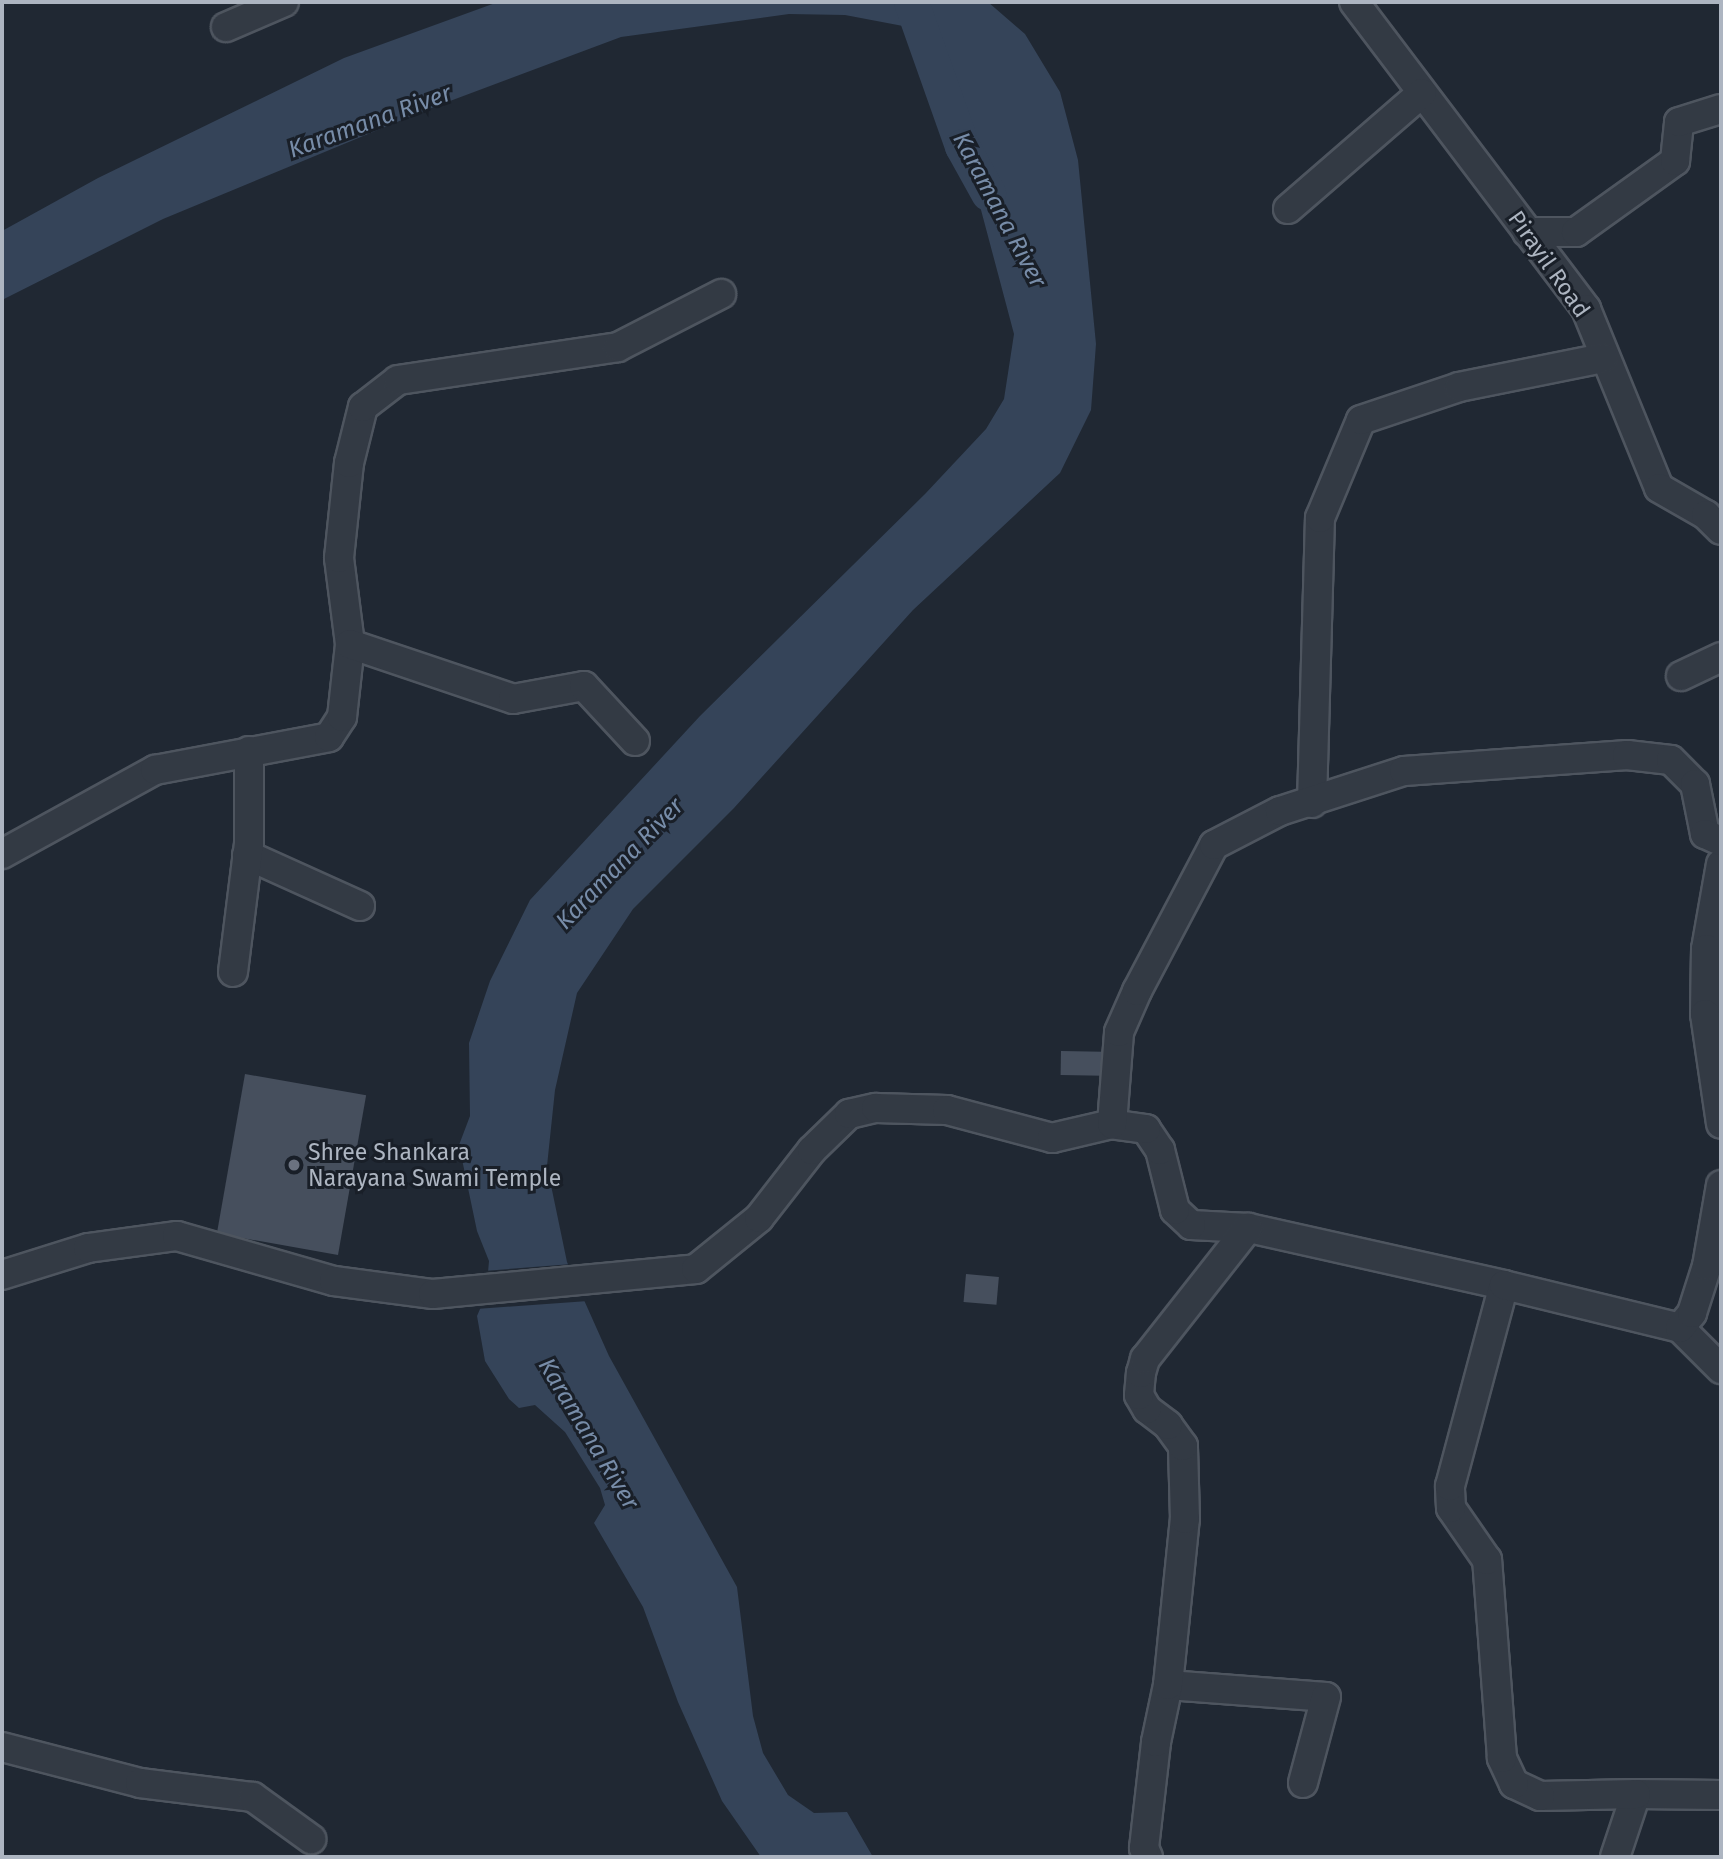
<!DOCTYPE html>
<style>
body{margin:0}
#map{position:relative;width:1723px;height:1859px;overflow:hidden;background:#202833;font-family:"Fira Sans",sans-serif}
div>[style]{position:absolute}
.water>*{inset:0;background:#354459}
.pier>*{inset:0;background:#202833}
.river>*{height:35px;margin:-17.5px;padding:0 17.5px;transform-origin:17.5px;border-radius:17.5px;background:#354459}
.building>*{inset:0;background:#464f5d;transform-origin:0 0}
.roads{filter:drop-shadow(2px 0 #4e555f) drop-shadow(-2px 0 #4e555f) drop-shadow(0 2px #4e555f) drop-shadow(0 -2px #4e555f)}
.minor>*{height:28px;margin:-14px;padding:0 14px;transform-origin:14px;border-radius:14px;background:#333a44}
.dots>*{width:19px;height:19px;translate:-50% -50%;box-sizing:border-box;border:4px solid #191f28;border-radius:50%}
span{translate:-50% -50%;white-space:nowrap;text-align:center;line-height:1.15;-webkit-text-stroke:6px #191f28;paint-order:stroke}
.street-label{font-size:23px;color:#adb5c1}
.poi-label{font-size:23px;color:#adb5c1}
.left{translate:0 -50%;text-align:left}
.water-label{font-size:24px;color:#778ca8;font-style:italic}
.frame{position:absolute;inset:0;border:4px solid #adb5c1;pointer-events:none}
</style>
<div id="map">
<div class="water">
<i style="clip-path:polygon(498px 2px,988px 2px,1025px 34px,1060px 92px,1078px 160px,1096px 344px,1091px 410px,1060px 473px,913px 610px,734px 808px,633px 909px,577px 993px,555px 1090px,547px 1166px,567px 1262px,609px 1356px,737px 1587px,753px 1716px,763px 1753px,788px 1795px,814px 1813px,847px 1812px,873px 1857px,761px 1857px,722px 1801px,678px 1702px,643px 1607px,594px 1523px,605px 1505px,600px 1488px,565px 1432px,535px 1405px,519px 1408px,509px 1399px,485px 1361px,477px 1316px,486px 1295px,489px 1261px,477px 1231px,459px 1145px,470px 1116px,469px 1043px,490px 981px,530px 900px,700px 716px,925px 494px,986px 429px,1004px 399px,1014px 334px,939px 52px,903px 26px,845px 15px,789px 14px,621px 37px,426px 110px,163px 219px,2px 300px,2px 231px,98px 178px,344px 58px)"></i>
</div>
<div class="pier">
<i style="clip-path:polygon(572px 1264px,588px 1301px,476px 1309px,484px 1271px)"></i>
</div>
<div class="river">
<i style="left:911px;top:2px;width:153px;rotate:70.5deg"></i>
<i style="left:962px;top:146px;width:54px;rotate:61deg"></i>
</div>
<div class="building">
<i style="left:1061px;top:1051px;width:42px;height:24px;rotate:1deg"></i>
<i style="left:245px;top:1074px;width:123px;height:162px;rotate:10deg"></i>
<i style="left:966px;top:1274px;width:33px;height:28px;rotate:5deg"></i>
</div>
<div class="roads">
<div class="minor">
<i style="left:1354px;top:2px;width:385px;rotate:52.9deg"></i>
<i style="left:1586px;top:309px;width:193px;rotate:67.8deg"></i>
<i style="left:1659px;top:488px;width:54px;rotate:29.9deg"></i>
<i style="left:1706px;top:515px;width:21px;rotate:45deg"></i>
<i style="left:226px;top:27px;width:63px;rotate:-23.3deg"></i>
<i style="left:1288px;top:209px;width:177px;rotate:-40.9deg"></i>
<i style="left:1527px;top:232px;width:49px"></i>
<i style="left:1576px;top:232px;width:122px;rotate:-35.6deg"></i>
<i style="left:1675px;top:161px;width:39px;rotate:-84deg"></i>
<i style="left:1679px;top:122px;width:44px;rotate:-17.2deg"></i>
<i style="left:350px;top:644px;width:87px;rotate:-97.3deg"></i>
<i style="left:339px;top:558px;width:96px;rotate:-84deg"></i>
<i style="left:349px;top:463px;width:58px;rotate:-76deg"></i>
<i style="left:363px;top:407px;width:44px;rotate:-37.6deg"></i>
<i style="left:398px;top:380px;width:222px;rotate:-8.5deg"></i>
<i style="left:618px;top:347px;width:116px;rotate:-27.2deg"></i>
<i style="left:1681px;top:676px;width:44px;rotate:-25.4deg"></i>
<i style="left:1312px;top:803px;width:285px;rotate:-88.4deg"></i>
<i style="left:1320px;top:518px;width:106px;rotate:-67.3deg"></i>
<i style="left:1361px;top:420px;width:103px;rotate:-18.6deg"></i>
<i style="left:1459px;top:387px;width:147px;rotate:-11.4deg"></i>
<i style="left:2px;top:854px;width:175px;rotate:-28.8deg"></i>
<i style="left:155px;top:770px;width:177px;rotate:-10.7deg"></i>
<i style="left:329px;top:737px;width:24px;rotate:-57deg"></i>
<i style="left:342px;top:717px;width:73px;rotate:-83.7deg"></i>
<i style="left:350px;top:644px;width:172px;rotate:18.6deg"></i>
<i style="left:513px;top:699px;width:72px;rotate:-10.4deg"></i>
<i style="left:584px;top:686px;width:75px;rotate:47.2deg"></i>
<i style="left:247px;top:855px;width:124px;rotate:24.3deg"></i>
<i style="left:1721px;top:864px;width:86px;rotate:100deg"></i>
<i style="left:1706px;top:949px;width:65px;rotate:90.9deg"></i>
<i style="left:1705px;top:1014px;width:111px;rotate:81.7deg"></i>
<i style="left:233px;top:972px;width:129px;rotate:-82.9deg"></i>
<i style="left:249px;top:844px;width:93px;rotate:-90deg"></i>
<i style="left:2px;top:1275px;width:90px;rotate:-17.4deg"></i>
<i style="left:88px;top:1248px;width:90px;rotate:-7.7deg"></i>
<i style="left:177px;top:1236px;width:163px;rotate:16deg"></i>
<i style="left:334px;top:1281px;width:100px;rotate:7.5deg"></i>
<i style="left:433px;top:1294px;width:264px;rotate:-5.4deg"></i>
<i style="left:696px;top:1269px;width:81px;rotate:-39deg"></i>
<i style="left:759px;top:1218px;width:86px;rotate:-52.1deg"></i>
<i style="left:812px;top:1150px;width:52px;rotate:-44.2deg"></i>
<i style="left:849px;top:1114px;width:28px;rotate:-13deg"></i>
<i style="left:876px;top:1108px;width:71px;rotate:1.6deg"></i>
<i style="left:947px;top:1110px;width:109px;rotate:14.9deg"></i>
<i style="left:1052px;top:1138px;width:62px;rotate:-13.1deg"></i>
<i style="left:1504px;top:1285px;width:262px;rotate:-167.4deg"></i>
<i style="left:1248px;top:1228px;width:57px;rotate:-177deg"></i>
<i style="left:1191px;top:1225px;width:22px;rotate:-137deg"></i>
<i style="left:1175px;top:1210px;width:62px;rotate:-104deg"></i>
<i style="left:1160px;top:1150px;width:25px;rotate:-124deg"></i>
<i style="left:1146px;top:1129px;width:34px;rotate:-172deg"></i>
<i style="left:1112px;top:1124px;width:92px;rotate:-85.6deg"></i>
<i style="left:1119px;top:1032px;width:45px;rotate:-66.3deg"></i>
<i style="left:1137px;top:991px;width:165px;rotate:-62.2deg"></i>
<i style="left:1214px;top:845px;width:74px;rotate:-27.3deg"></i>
<i style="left:1280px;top:811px;width:130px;rotate:-17.9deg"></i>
<i style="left:1404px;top:771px;width:224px;rotate:-4.1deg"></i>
<i style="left:1627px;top:755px;width:44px;rotate:6.5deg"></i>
<i style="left:1671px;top:760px;width:34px;rotate:45deg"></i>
<i style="left:1695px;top:784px;width:51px;rotate:78.7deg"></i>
<i style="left:1705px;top:834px;width:17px;rotate:24deg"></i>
<i style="left:1680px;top:1328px;width:58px;rotate:45deg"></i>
<i style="left:1168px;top:1685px;width:158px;rotate:4.3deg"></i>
<i style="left:1326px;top:1697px;width:89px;rotate:105deg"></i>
<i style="left:2px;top:1747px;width:143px;rotate:14.6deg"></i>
<i style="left:140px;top:1783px;width:114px;rotate:7.1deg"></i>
<i style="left:253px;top:1797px;width:72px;rotate:35.9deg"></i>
<i style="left:1636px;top:1794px;width:85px;rotate:0.7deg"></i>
<i style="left:1148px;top:1857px;width:10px;rotate:-114deg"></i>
<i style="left:1144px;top:1848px;width:107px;rotate:-83.5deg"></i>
<i style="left:1156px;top:1742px;width:58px;rotate:-78.1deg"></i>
<i style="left:1168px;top:1685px;width:167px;rotate:-84.2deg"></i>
<i style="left:1185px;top:1519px;width:73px;rotate:-91.6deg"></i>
<i style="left:1183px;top:1446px;width:26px;rotate:-126deg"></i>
<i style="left:1168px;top:1425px;width:26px;rotate:-143deg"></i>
<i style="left:1147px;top:1409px;width:16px;rotate:-120deg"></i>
<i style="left:1139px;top:1395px;width:22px;rotate:-85deg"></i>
<i style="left:1141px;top:1373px;width:15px;rotate:-74deg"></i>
<i style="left:1145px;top:1359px;width:167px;rotate:-51.8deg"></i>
<i style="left:1615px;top:1857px;width:66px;rotate:-71.6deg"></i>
<i style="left:1636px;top:1794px;width:96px;rotate:178.8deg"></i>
<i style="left:1540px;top:1796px;width:29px;rotate:-155deg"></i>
<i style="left:1514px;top:1784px;width:29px;rotate:-115deg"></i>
<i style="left:1502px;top:1758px;width:199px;rotate:-94.3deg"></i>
<i style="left:1487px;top:1560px;width:63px;rotate:-124.7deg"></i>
<i style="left:1451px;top:1508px;width:22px;rotate:-93deg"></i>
<i style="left:1450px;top:1486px;width:208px;rotate:-75deg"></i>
<i style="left:1504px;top:1285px;width:181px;rotate:13.7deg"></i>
<i style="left:1680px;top:1328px;width:19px;rotate:-51deg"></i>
<i style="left:1692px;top:1313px;width:49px;rotate:-72.3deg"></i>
<i style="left:1707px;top:1266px;width:82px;rotate:-80.2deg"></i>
</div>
</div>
<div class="dots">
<i style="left:294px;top:1165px;background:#6b7280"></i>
</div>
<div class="street-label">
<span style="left:1549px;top:264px;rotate:55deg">Pirayil Road</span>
</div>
<div class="poi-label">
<span class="left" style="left:308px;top:1165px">Shree Shankara<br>Narayana Swami Temple</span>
</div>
<div class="water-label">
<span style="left:370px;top:122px;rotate:-20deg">Karamana River</span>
<span style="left:999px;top:210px;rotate:62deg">Karamana River</span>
<span style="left:620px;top:864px;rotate:-46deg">Karamana River</span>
<span style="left:588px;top:1434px;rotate:59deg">Karamana River</span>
</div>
<div class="frame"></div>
</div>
